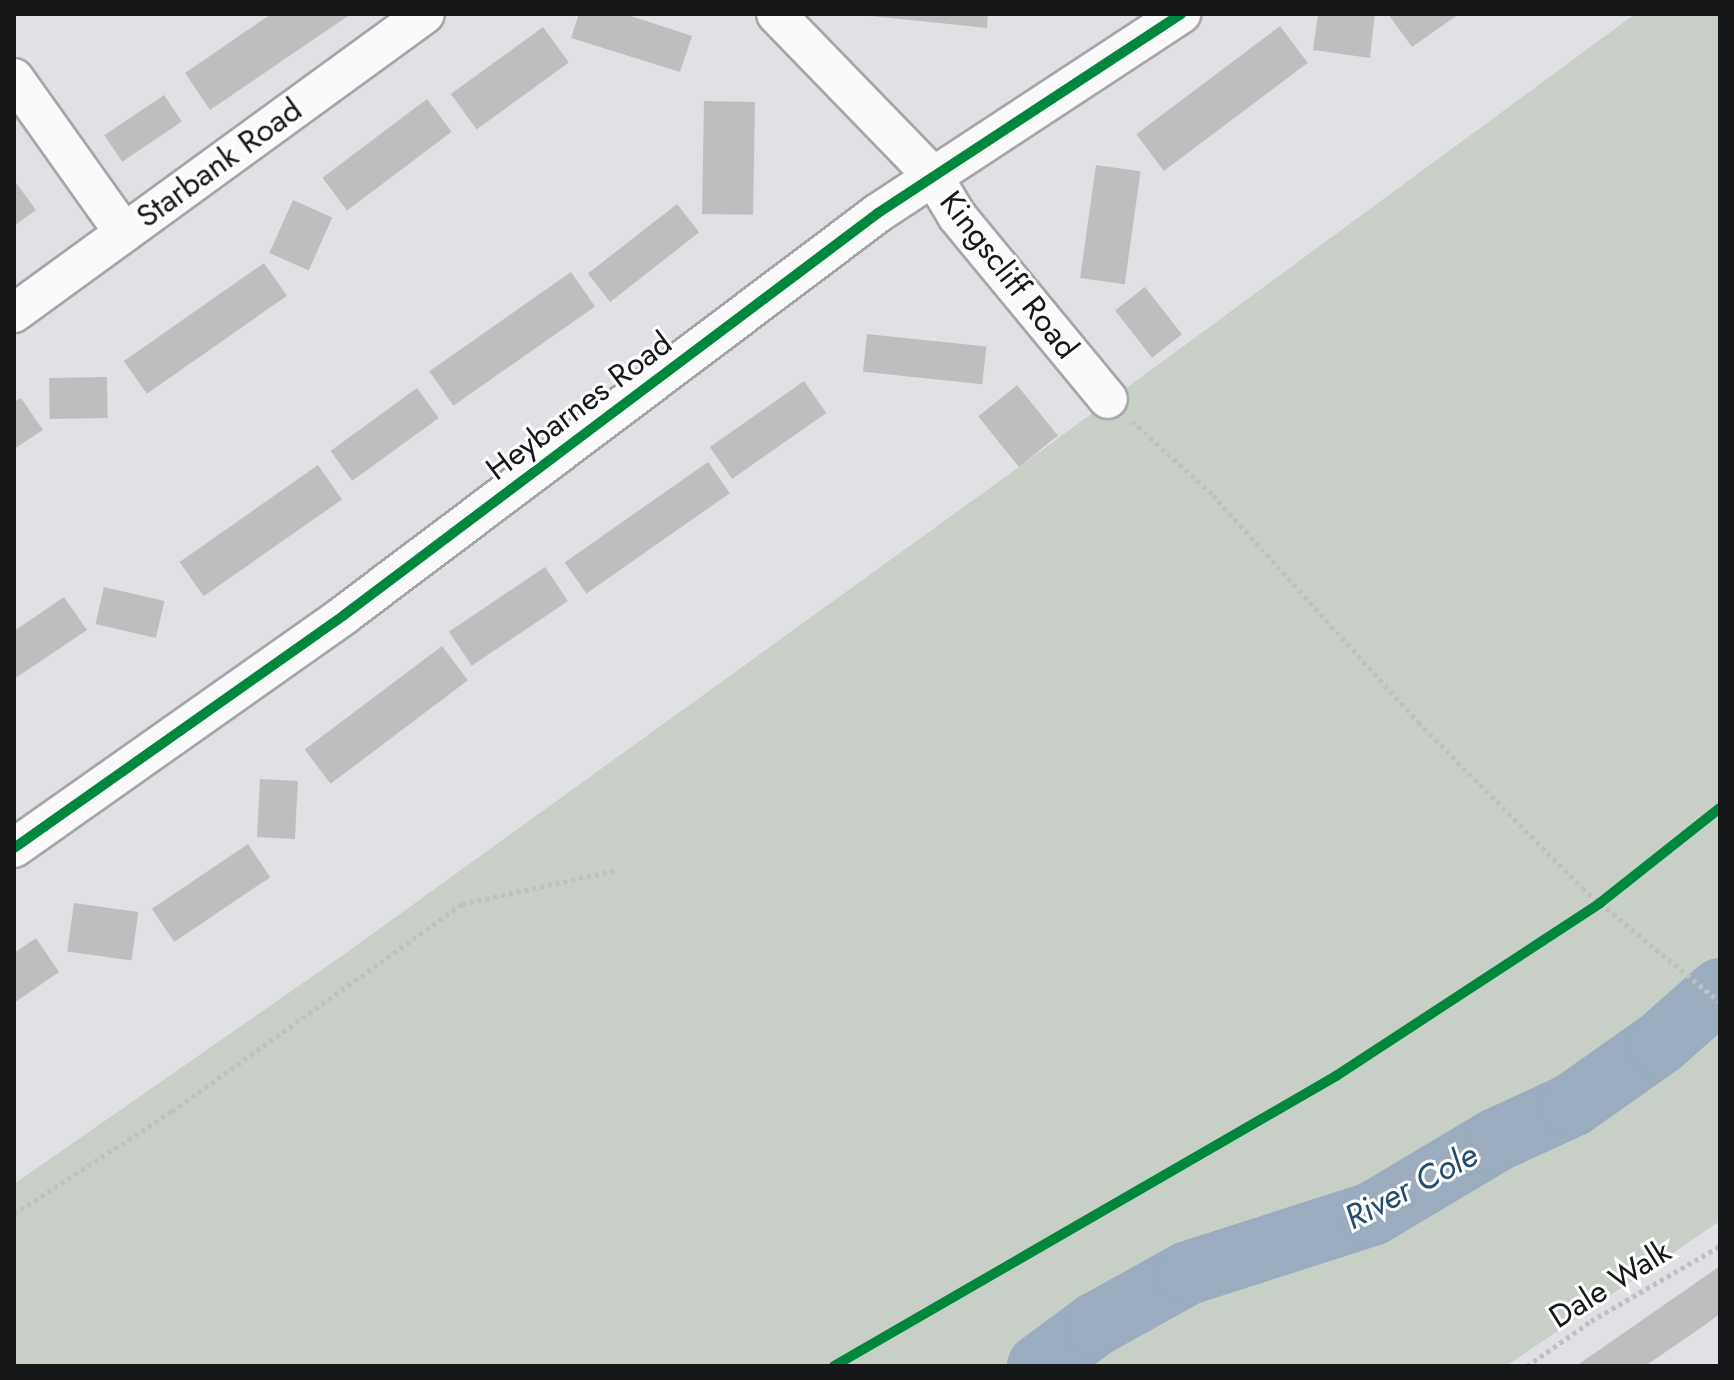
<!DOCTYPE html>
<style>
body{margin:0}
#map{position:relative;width:1734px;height:1380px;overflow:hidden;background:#e1e1e5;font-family:Jost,sans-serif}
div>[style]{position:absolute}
.green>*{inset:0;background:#c8cfc6}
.river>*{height:64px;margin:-32px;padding:0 32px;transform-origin:32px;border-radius:32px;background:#9aacbe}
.building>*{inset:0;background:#bfbebf;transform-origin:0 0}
.path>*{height:5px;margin-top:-2.5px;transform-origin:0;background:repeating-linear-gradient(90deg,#c0c0c2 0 4px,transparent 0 8px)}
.roads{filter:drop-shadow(2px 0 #a6a6a9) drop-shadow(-2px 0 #a6a6a9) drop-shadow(0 2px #a6a6a9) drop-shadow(0 -2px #a6a6a9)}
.minor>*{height:38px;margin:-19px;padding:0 19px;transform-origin:19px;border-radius:19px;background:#fafafb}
.cycleway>*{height:10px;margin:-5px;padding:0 5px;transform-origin:5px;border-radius:5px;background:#00873e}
span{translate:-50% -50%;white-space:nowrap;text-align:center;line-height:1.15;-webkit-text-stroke:6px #fff;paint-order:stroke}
.street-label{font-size:32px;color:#161719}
.water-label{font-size:34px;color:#224b70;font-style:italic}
.frame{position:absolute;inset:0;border:16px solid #161719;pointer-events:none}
</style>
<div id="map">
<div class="green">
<i style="clip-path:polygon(1635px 14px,1720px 14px,1720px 1221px,1506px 1366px,14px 1366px,14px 1184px,346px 953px,1019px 467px)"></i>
</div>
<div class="river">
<i style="left:1039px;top:1366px;width:71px;rotate:-36.4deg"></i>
<i style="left:1096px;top:1324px;width:105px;rotate:-29deg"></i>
<i style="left:1188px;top:1273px;width:193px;rotate:-17.8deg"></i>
<i style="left:1372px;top:1214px;width:144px;rotate:-30.8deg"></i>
<i style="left:1496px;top:1140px;width:84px;rotate:-24.7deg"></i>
<i style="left:1572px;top:1105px;width:108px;rotate:-35.2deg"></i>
<i style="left:1660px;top:1043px;width:80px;rotate:-41.5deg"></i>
</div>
<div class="building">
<i style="clip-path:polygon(271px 14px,351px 14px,210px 110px,185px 73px)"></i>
<i style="clip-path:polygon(579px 14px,625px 14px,692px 36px,680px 72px,571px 38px)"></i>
<i style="clip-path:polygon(852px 14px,988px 14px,987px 28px)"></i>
<i style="clip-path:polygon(1318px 14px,1375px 14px,1370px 58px,1313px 50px)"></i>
<i style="clip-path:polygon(1388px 14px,1459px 14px,1412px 47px)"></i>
<i style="left:1280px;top:26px;width:46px;height:180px;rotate:53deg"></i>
<i style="left:543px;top:27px;width:44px;height:114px;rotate:54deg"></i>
<i style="left:164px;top:95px;width:32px;height:72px;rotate:56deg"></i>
<i style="left:427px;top:99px;width:41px;height:131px;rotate:53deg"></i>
<i style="left:704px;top:101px;width:51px;height:113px;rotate:1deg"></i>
<i style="left:1096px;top:165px;width:45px;height:114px;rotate:8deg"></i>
<i style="clip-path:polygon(14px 180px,36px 210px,14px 226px)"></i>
<i style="left:293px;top:200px;width:43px;height:58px;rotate:24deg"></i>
<i style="left:677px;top:204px;width:36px;height:113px;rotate:52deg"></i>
<i style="left:264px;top:263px;width:40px;height:171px;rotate:55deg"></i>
<i style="left:571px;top:272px;width:42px;height:173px;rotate:55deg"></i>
<i style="left:1145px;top:287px;width:60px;height:38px;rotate:52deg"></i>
<i style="left:867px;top:334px;width:120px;height:38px;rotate:6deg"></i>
<i style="left:107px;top:377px;width:41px;height:58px;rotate:89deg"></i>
<i style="left:804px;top:381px;width:39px;height:115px;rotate:55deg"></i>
<i style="left:1017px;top:385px;width:65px;height:50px;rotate:51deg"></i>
<i style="left:417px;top:388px;width:37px;height:107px;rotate:54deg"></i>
<i style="clip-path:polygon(21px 398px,43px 430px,14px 449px,14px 402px)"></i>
<i style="left:708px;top:462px;width:38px;height:175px;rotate:55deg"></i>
<i style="left:318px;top:465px;width:42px;height:169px;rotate:55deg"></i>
<i style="left:545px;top:567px;width:41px;height:116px;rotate:56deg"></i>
<i style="left:104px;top:587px;width:62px;height:38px;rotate:13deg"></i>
<i style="clip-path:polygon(64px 597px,87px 630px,14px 679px,14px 631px)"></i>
<i style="left:442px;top:646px;width:43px;height:172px;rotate:53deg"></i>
<i style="left:260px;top:779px;width:38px;height:58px;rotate:3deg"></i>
<i style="left:248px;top:844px;width:40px;height:116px;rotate:56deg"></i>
<i style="left:74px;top:903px;width:65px;height:49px;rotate:8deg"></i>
<i style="clip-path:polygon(36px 938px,59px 972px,14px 1003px,14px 953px)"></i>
<i style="clip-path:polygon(1720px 1266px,1720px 1314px,1692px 1334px,1645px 1366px,1576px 1366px)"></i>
</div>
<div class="path">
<i style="left:1132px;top:421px;width:110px;rotate:42.4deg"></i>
<i style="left:1213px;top:495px;width:306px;rotate:47.9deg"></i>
<i style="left:1418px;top:722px;width:233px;rotate:45.3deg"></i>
<i style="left:1582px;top:888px;width:179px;rotate:39.6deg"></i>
<i style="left:14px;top:1214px;width:189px;rotate:-33.1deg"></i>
<i style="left:172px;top:1111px;width:356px;rotate:-35.5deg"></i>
<i style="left:462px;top:904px;width:158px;rotate:-12.4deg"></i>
<i style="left:1527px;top:1366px;width:78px;rotate:-35.1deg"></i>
<i style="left:1591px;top:1321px;width:149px;rotate:-30.2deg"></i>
</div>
<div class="roads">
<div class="minor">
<i style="left:776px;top:14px;width:226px;rotate:45.9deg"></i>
<i style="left:933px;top:176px;width:47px;rotate:59deg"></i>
<i style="left:957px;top:216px;width:237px;rotate:50.5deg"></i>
<i style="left:14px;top:78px;width:190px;rotate:54.6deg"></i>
<i style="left:14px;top:313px;width:508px;rotate:-36.04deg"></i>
<i style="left:14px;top:848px;width:404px;rotate:-35.2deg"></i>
<i style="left:344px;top:615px;width:668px;rotate:-36.97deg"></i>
<i style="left:878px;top:213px;width:363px;rotate:-33.3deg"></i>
</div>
</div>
<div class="cycleway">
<i style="left:14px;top:848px;width:404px;rotate:-35.2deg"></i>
<i style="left:344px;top:615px;width:668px;rotate:-36.97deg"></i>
<i style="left:878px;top:213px;width:363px;rotate:-33.3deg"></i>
<i style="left:834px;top:1366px;width:580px;rotate:-30.01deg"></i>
<i style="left:1336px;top:1076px;width:316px;rotate:-33.2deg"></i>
<i style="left:1600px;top:903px;width:153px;rotate:-38.4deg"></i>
</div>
<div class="street-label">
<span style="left:219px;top:163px;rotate:-36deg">Starbank Road</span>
<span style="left:1009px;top:275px;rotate:52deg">Kingscliff Road</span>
<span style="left:579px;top:406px;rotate:-37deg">Heybarnes Road</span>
<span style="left:1610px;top:1284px;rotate:-32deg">Dale Walk</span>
</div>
<div class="water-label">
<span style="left:1411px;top:1186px;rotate:-28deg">River Cole</span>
</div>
<div class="frame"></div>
</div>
